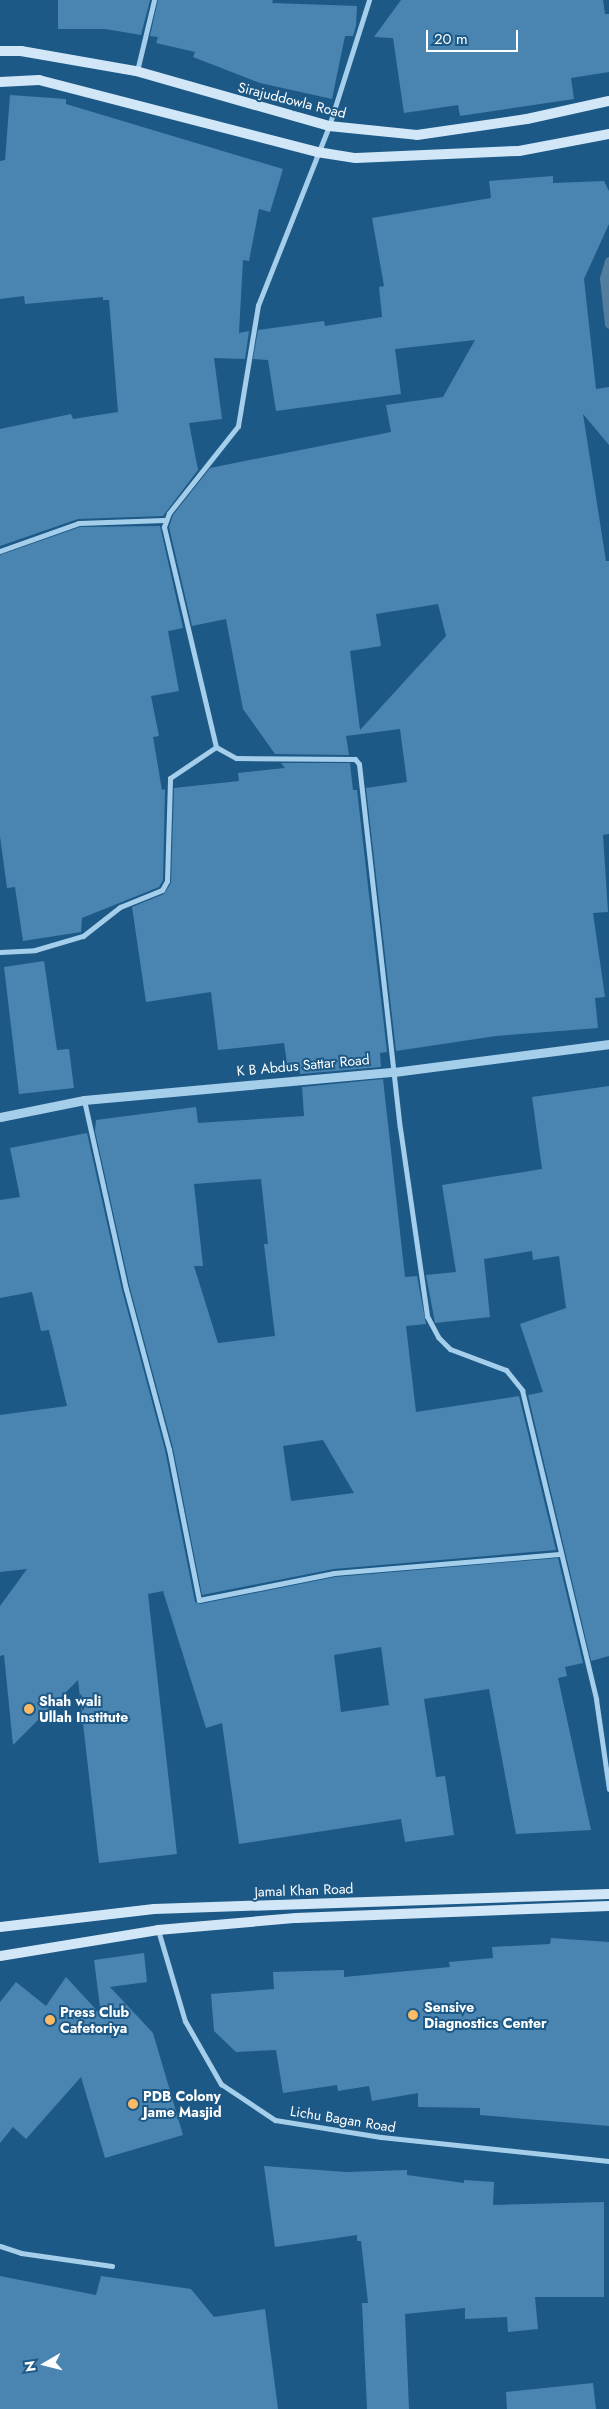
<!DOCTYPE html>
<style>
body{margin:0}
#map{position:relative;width:609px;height:2409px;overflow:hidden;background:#1d5986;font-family:Jost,sans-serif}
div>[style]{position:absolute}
.stream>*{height:9px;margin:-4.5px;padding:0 4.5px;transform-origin:4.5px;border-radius:4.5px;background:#527d9d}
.building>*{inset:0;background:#4a85b1}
.minor>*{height:5px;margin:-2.5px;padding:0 2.5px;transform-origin:2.5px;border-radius:2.5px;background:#a5ceeb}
.tertiary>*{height:9px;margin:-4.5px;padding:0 4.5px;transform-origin:4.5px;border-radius:4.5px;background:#a5ceeb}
.secondary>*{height:10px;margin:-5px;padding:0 5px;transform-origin:5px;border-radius:5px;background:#d1e7f8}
.dots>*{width:14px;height:14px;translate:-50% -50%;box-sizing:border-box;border:2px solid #1d5986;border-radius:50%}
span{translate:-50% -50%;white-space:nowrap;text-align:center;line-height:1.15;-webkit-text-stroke:4px #1d5986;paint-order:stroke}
.street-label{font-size:14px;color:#fff}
.poi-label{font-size:14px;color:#fff;font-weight:700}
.left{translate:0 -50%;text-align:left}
.north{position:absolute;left:20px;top:2339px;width:50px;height:50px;-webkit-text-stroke:4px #1d5986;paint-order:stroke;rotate:262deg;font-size:14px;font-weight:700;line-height:20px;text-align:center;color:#fff}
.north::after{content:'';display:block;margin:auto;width:18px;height:22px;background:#fff;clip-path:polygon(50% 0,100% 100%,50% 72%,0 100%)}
.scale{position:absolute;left:426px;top:30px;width:92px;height:22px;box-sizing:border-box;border:2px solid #fff;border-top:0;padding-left:6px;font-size:15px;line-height:18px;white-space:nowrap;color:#fff;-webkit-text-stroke:4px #1d5986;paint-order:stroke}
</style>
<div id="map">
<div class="stream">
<i style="left:609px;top:261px;width:18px;rotate:106deg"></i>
<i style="left:604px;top:278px;width:46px;rotate:83.8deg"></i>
</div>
<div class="building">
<i style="clip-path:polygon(58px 0,150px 0,141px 35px,105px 29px,58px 29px)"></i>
<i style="clip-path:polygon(158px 0,273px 0,272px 3px,357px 6px,356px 26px,353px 36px,345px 36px,332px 99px,260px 83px,193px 57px,195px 52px,156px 43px,158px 37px,150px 36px)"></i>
<i style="clip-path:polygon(401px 0,603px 0,605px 14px,609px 14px,609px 72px,571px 78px,574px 99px,460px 116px,458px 105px,404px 113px,393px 38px,374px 37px)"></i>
<i style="clip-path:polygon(10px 95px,66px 99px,66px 104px,283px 169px,270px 212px,259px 209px,249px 261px,243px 260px,239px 333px,249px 331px,245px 359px,214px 358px,222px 419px,189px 423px,198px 470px,163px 516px,78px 519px,0 546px,0 429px,71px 414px,73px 419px,118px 412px,109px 300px,103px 300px,103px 297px,25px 304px,24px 296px,0 299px,0 161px,5px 160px)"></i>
<i style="clip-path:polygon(evenodd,553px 176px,553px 183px,604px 181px,609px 191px,609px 224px,584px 279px,596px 389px,609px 387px,609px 445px,583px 414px,606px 561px,609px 561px,609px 834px,603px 835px,608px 912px,593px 913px,605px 997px,595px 998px,598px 1028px,496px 1036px,396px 1051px,366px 788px,407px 782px,400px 729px,346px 736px,349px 755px,275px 754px,243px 709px,226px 619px,192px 626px,169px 527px,173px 515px,210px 468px,391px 432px,386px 405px,443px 397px,475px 340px,395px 349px,401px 394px,276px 411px,268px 360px,253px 359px,258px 330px,324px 321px,325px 326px,382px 317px,379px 287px,384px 286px,372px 218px,491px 198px,489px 181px,553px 176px,438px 604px,446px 636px,360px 730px,350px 651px,381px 646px,376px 614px,438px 604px)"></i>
<i style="clip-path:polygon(160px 526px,183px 628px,168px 631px,179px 691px,151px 696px,159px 736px,153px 737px,162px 790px,165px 789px,163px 880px,159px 887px,82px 918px,81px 932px,23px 941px,15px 887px,7px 888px,0 836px,0 555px,80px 527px)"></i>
<i style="clip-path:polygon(281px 763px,350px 763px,353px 790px,357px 790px,387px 1052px,380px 1053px,381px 1067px,300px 1074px,299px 1062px,287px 1063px,284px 1043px,218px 1050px,211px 992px,146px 1002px,132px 907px,164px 894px,171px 883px,174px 788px,239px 781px,238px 773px,285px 768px)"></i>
<i style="clip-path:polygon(44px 961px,57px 1050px,69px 1049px,74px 1088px,19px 1094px,4px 967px)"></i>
<i style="clip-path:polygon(evenodd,383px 1079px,405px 1277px,417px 1276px,426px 1324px,406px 1326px,416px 1412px,519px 1396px,556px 1550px,334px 1569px,202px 1595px,173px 1448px,130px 1288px,95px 1131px,96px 1120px,196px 1107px,198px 1123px,304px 1116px,302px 1087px,383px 1079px,261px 1179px,268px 1244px,264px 1244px,275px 1336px,218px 1343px,194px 1266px,203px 1266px,194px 1184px,261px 1179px,383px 1079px,323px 1440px,354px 1493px,291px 1501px,283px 1446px,323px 1440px)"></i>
<i style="clip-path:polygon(609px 1086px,609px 1656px,591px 1661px,528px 1395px,543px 1392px,520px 1324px,566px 1308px,559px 1256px,533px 1260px,532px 1251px,484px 1259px,490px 1317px,435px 1323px,426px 1275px,456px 1272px,442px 1185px,542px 1169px,532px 1097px)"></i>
<i style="clip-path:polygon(evenodd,87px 1133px,122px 1290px,165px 1450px,195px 1602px,200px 1604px,335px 1577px,558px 1558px,583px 1663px,565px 1667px,567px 1676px,558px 1678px,591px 1830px,516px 1834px,489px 1689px,424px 1699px,436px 1777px,445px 1776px,454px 1835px,405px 1842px,401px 1819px,239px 1844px,222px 1723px,206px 1728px,163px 1591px,148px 1594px,177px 1854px,99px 1863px,78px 1680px,13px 1745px,4px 1655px,0 1656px,0 1606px,27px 1569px,0 1572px,0 1415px,67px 1406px,49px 1330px,41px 1331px,32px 1292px,0 1298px,0 1200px,20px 1197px,10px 1148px,87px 1133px,381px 1647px,389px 1705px,341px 1712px,334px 1655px,381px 1647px)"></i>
<i style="clip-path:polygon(551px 1938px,609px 1942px,609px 2126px,480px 2115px,480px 2108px,418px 2107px,418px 2093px,372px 2101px,369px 2086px,338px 2091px,337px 2085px,283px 2093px,276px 2050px,236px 2052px,214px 2031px,211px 1994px,274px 1989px,273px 1972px,344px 1970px,344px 1977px,450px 1967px,449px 1962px,493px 1958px,492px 1947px,550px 1944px)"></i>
<i style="clip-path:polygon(144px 1953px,147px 1982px,110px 1987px,153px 2033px,183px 2135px,105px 2158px,81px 2077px,26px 2139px,13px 2127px,0 2143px,0 2002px,16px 1982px,46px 2006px,66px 1977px,101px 2015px,94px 1960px)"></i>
<i style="clip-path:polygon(264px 2166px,346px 2172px,407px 2170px,407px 2175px,464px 2183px,464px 2180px,494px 2182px,493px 2205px,604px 2202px,604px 2297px,535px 2297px,538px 2329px,508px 2332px,507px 2317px,465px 2319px,465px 2308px,405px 2314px,409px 2409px,367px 2409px,362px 2303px,368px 2303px,361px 2241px,357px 2241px,357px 2235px,275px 2247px)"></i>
<i style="clip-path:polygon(0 2276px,96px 2295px,101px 2276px,191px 2289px,214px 2317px,265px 2309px,278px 2409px,0 2409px)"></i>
<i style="clip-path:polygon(593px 2383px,596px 2409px,507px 2409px,506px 2392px)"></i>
</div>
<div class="minor">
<i style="left:369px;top:0;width:132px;rotate:107.6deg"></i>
<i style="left:329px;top:126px;width:193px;rotate:111.6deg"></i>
<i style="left:258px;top:305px;width:123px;rotate:99.4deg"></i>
<i style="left:238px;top:426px;width:111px;rotate:128.4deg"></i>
<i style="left:169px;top:513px;width:15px;rotate:110deg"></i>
<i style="left:164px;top:527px;width:226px;rotate:76.7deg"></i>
<i style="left:216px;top:747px;width:23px;rotate:29deg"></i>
<i style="left:236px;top:758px;width:119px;rotate:0.5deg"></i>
<i style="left:355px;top:759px;width:6px;rotate:51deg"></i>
<i style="left:359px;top:764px;width:366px;rotate:83.6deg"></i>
<i style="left:400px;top:1128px;width:190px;rotate:81.8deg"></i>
<i style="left:427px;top:1316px;width:24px;rotate:62deg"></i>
<i style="left:438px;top:1337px;width:17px;rotate:45deg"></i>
<i style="left:450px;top:1349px;width:60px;rotate:20.6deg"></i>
<i style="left:506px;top:1370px;width:26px;rotate:51deg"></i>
<i style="left:522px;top:1390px;width:318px;rotate:76.5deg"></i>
<i style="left:596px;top:1699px;width:91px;rotate:81.8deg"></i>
<i style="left:137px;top:71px;width:73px;rotate:-76.5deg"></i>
<i style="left:0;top:551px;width:84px;rotate:-19.5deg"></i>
<i style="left:79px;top:523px;width:85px;rotate:-2deg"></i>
<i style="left:0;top:952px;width:35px;rotate:-3deg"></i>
<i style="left:35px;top:950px;width:50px;rotate:-16.3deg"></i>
<i style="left:83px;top:936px;width:47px;rotate:-38.1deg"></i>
<i style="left:120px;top:907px;width:45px;rotate:-22deg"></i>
<i style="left:162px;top:890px;width:10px;rotate:-61deg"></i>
<i style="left:167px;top:881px;width:103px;rotate:-88.3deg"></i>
<i style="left:170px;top:778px;width:55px;rotate:-34deg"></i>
<i style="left:84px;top:1100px;width:194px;rotate:77.5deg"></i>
<i style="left:126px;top:1289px;width:166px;rotate:75deg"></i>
<i style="left:169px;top:1449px;width:154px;rotate:78.8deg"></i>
<i style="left:199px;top:1600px;width:138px;rotate:-11.3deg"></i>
<i style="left:334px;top:1573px;width:226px;rotate:-4.8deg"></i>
<i style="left:158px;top:1930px;width:95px;rotate:73.5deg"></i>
<i style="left:185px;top:2021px;width:73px;rotate:60.3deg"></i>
<i style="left:221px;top:2084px;width:65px;rotate:33.7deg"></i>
<i style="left:275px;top:2120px;width:107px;rotate:9.1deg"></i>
<i style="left:381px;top:2137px;width:229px;rotate:6deg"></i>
<i style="left:0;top:2246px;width:22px;rotate:18deg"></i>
<i style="left:21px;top:2253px;width:92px;rotate:8.1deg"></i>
</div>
<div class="tertiary">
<i style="left:0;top:1117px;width:86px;rotate:-11.4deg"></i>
<i style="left:84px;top:1100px;width:311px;rotate:-5.2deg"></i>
<i style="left:394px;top:1072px;width:217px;rotate:-7.4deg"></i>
</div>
<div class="secondary">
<i style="left:0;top:51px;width:21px"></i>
<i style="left:21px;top:51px;width:117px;rotate:9.9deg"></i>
<i style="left:136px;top:71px;width:201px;rotate:15.9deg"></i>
<i style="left:329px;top:126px;width:88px;rotate:5.8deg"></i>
<i style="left:417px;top:135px;width:111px;rotate:-8.3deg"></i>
<i style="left:527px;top:119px;width:84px;rotate:-12.4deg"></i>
<i style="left:0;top:82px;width:39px;rotate:-3deg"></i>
<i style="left:39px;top:80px;width:287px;rotate:14.5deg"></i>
<i style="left:317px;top:152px;width:39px;rotate:9deg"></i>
<i style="left:356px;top:158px;width:163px;rotate:-2.5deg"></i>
<i style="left:519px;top:151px;width:92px;rotate:-10.7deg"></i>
<i style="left:0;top:1927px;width:155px;rotate:-6.7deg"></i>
<i style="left:154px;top:1909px;width:455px;rotate:-1.9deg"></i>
<i style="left:0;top:1956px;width:160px;rotate:-9.3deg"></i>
<i style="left:158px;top:1930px;width:139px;rotate:-5deg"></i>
<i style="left:296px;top:1918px;width:313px;rotate:-2.2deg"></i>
</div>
<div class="dots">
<i style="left:29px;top:1709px;background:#fabb64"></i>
<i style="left:413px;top:2015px;background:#fabb64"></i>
<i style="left:50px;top:2020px;background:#fabb64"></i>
<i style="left:133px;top:2104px;background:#fabb64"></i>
</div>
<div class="street-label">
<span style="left:292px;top:100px;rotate:14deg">Sirajuddowla Road</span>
<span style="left:303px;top:1065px;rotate:-5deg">K B Abdus Sattar Road</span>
<span style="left:304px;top:1890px;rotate:-2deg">Jamal Khan Road</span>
<span style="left:343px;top:2119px;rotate:9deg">Lichu Bagan Road</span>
</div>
<div class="poi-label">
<span class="left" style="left:39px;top:1709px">Shah wali<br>Ullah Institute</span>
<span class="left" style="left:424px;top:2015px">Sensive<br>Diagnostics Center</span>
<span class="left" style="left:60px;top:2020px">Press Club<br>Cafetoriya</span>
<span class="left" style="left:143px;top:2104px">PDB Colony<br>Jame Masjid</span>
</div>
<div class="north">N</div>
<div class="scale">20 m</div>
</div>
